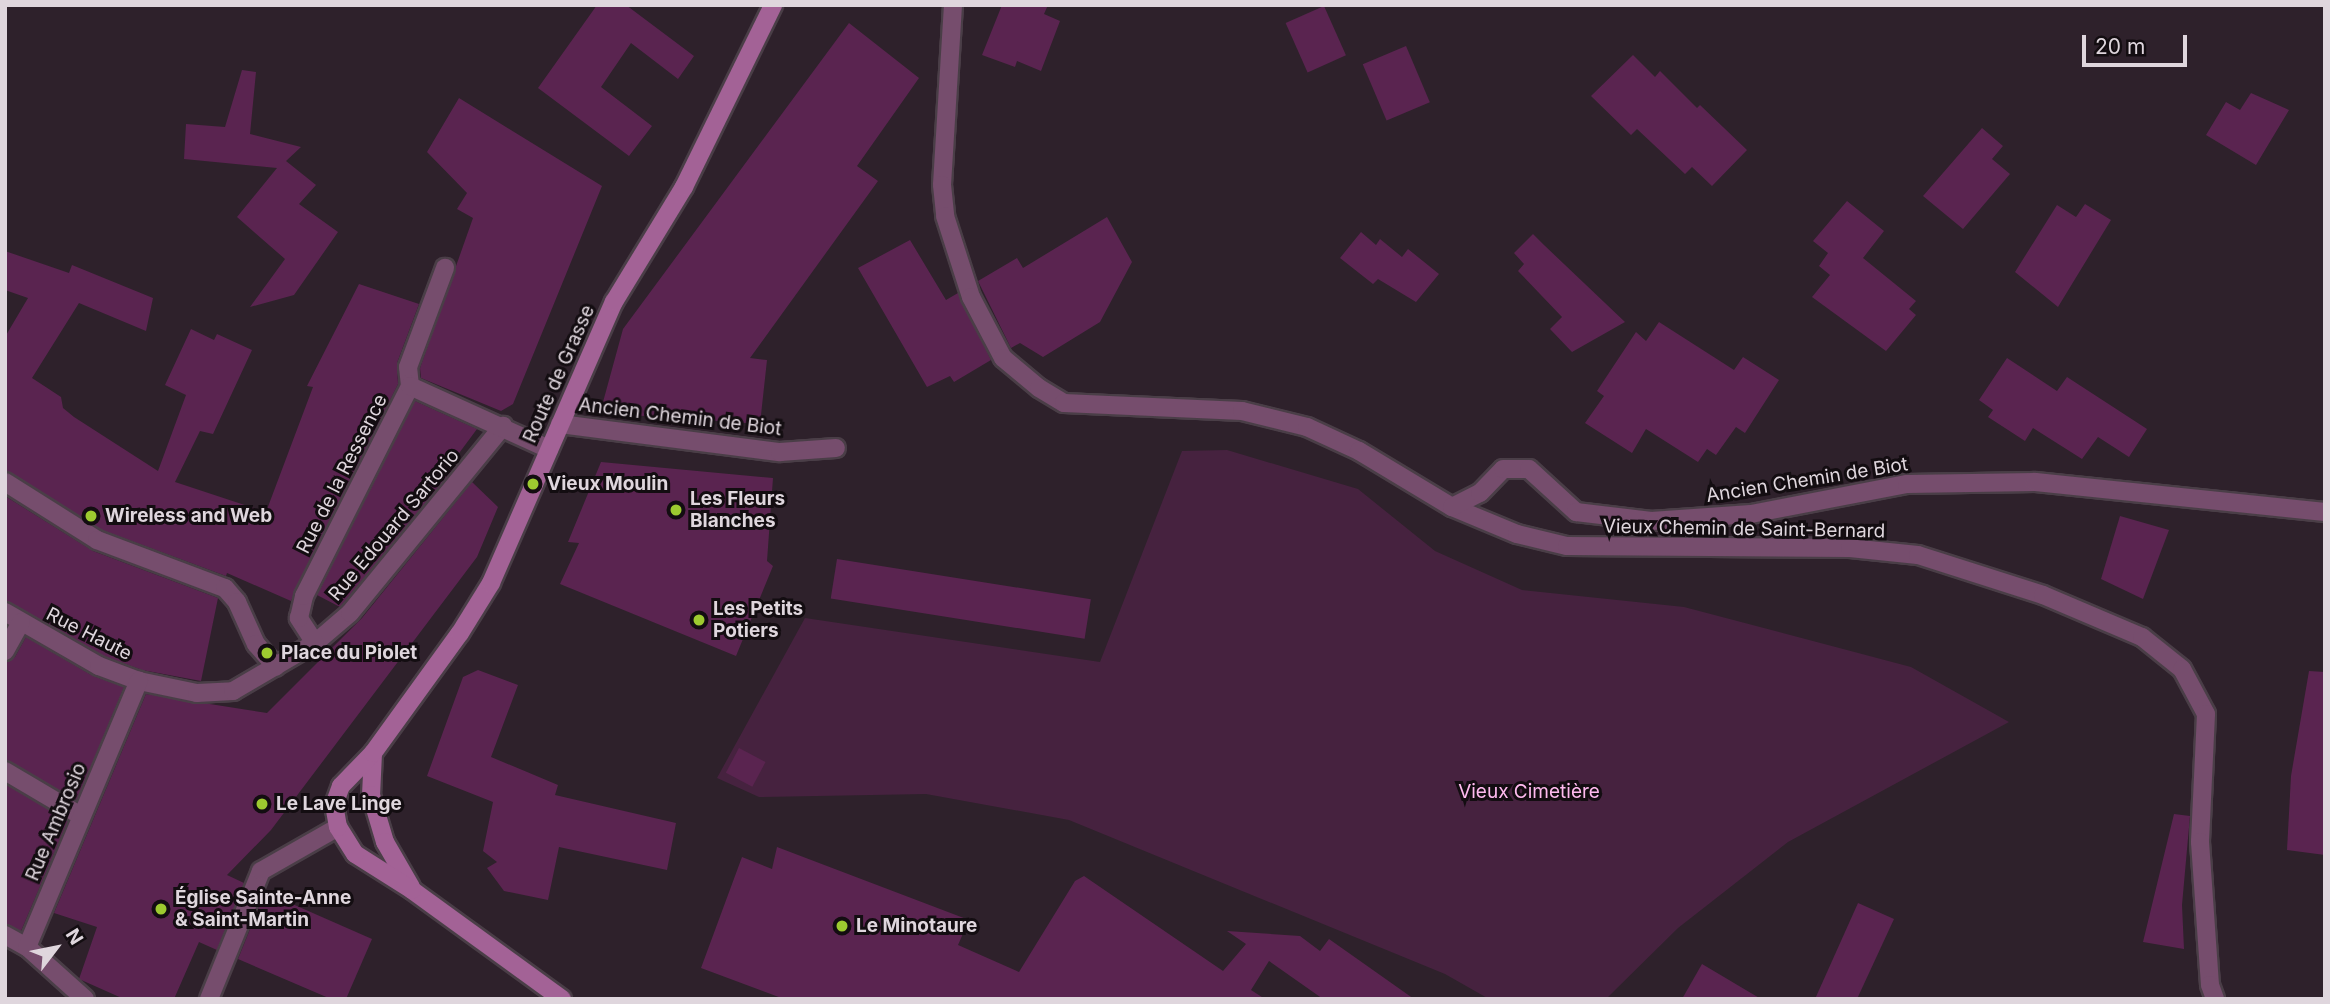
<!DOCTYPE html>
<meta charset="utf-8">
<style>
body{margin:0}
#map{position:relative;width:2330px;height:1004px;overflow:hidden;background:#2e212b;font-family:Inter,sans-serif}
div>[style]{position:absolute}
.green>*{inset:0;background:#46223f}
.building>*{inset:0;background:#5a2450;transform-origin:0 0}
.roads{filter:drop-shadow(2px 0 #4a3e47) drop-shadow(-2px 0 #4a3e47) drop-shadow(0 2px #4a3e47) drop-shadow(0 -2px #4a3e47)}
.street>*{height:18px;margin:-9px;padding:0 9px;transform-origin:9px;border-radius:9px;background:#764d6d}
.secondary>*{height:18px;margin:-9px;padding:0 9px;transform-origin:9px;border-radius:9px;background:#a36296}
.dots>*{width:19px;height:19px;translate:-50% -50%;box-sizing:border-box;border:4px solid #130d11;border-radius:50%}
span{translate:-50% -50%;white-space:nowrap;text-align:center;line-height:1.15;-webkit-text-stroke:6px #130d11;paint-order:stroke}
.street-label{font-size:19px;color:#dfd6dd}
.poi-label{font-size:19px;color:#dfd6dd;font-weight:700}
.left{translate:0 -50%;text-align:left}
.park-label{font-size:19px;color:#ffbaef}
.frame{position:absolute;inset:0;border:7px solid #dfd6dd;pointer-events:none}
.north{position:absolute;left:21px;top:913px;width:70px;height:70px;-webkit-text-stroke:5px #130d11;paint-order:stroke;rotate:58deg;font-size:19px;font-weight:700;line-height:28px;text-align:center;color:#dfd6dd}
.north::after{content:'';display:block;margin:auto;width:24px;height:32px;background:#dfd6dd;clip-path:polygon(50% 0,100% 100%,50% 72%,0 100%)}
.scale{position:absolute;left:2082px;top:35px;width:105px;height:32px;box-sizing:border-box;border:4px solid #dfd6dd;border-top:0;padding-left:9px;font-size:21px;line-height:24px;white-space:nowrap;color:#dfd6dd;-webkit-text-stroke:5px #130d11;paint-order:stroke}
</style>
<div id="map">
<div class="green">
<i style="clip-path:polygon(1227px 450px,1358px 489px,1435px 551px,1522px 590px,1684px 607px,1911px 667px,2009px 722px,1788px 842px,1678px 928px,1606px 999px,1489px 999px,1445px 974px,1069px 820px,926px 794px,759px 797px,717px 778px,805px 618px,1100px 662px,1182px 451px)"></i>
</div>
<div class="building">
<i style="clip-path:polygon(597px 5px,626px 5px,694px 56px,678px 79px,631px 43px,601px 87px,652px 126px,629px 156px,538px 88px)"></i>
<i style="clip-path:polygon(1002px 5px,1048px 5px,1044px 14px,1060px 21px,1041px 71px,1017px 61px,1015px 67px,982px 55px)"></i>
<i style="left:1324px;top:6px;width:54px;height:42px;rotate:66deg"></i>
<i style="clip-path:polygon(849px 23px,919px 78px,857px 166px,878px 181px,750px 358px,767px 360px,760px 424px,600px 413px,623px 329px)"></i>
<i style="left:1406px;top:46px;width:61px;height:47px;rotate:67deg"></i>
<i style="clip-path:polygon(1633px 55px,1655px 77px,1660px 71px,1697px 108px,1700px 105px,1747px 150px,1712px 186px,1692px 167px,1685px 174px,1637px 129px,1631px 135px,1591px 96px)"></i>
<i style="clip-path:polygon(242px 70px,256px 72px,250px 134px,301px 147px,286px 161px,316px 185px,299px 204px,338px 232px,294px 295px,250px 307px,285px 259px,237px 217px,277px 168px,184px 159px,186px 124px,225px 127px)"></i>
<i style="clip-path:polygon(2251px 93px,2289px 110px,2256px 165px,2206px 135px,2226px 102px,2240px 110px)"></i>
<i style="clip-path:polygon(459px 98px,602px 186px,513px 404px,501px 411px,421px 378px,420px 368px,473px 218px,457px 209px,467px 193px,427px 152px)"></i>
<i style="clip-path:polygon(1982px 128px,2003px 146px,1992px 159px,2010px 174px,1963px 229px,1923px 196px)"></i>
<i style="clip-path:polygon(1847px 201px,1884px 231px,1863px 258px,1916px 301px,1909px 309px,1916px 315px,1886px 351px,1812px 297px,1830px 275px,1819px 266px,1828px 253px,1813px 241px)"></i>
<i style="clip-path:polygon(2085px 204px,2111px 220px,2058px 307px,2015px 272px,2057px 205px,2076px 217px)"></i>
<i style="clip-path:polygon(1107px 217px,1132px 262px,1100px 322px,1043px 357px,1020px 343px,1011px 348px,978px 281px,1017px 258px,1023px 268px)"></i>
<i style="clip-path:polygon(1361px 232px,1376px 245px,1380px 239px,1402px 257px,1408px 249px,1439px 274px,1416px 302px,1378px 279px,1373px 284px,1340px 258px)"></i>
<i style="clip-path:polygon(1533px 234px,1544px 245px,1625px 322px,1572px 352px,1550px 329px,1562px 317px,1518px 271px,1524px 264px,1514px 253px)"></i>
<i style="clip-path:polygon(910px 240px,946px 300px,958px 293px,991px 360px,954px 382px,950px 376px,927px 387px,858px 268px)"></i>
<i style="clip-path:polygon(5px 251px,69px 273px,72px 265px,153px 298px,146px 331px,79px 303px,32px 378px,61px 397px,63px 408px,74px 417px,158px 471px,186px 395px,165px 385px,191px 329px,214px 340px,217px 334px,252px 350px,213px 434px,200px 431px,175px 482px,266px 512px,313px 387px,307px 386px,359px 284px,419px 304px,397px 363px,398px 384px,291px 601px,227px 573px,226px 576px,102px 530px,5px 471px,5px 337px,28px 298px,5px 290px)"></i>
<i style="clip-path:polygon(1659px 322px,1734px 370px,1743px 357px,1779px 380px,1745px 433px,1736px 427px,1716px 455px,1707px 449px,1698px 462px,1646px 429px,1632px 453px,1585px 423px,1604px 396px,1597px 391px,1636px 332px,1646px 341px)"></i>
<i style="clip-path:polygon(2007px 358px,2057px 391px,2067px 377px,2147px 429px,2129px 457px,2098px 437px,2082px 459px,2033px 428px,2025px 441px,1988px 417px,1993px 410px,1979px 400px)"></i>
<i style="clip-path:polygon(415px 401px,477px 429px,451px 464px,455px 467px,340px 607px,317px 595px)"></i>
<i style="clip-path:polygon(601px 462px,773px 478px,767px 561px,773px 566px,736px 656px,560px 584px,579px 543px,568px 542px)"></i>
<i style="clip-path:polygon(472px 482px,498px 507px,477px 557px,271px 830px,227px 875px,244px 883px,217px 950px,199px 942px,174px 999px,124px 999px,79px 979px,97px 927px,54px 913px,146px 694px,267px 713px,362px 618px)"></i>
<i style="clip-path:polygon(5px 496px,93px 551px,218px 598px,201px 681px,142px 670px,104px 656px,5px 601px)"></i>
<i style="clip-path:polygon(2120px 516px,2169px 530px,2143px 599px,2101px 579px)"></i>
<i style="left:837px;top:559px;width:257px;height:40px;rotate:9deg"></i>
<i style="clip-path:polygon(26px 637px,93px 676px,124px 687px,77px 800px,5px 760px,5px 662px,15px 657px)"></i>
<i style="clip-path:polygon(478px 670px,518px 685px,491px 757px,558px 785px,555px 795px,676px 823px,667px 870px,559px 847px,548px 900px,504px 891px,487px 868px,497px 862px,483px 851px,493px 802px,427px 776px,463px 677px)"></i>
<i style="clip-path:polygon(2309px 671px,2325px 672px,2325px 855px,2287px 850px,2291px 776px)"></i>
<i style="left:739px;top:748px;width:30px;height:28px;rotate:28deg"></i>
<i style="clip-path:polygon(5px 784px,68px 821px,21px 931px,5px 924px)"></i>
<i style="clip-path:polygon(2174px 814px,2190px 816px,2182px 905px,2184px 949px,2143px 942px)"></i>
<i style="clip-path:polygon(777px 847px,969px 920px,958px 945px,1019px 972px,1075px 881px,1084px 876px,1223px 971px,1246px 944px,1227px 931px,1300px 936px,1320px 951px,1329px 939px,1414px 999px,1323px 999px,1269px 961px,1251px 990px,1265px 999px,784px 999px,701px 968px,742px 857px,772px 869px)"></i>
<i style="clip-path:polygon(265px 892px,372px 939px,346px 999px,331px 999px,238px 959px)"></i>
<i style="clip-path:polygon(1858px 903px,1894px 919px,1857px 999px,1815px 999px)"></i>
<i style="clip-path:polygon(1702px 964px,1761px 999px,1682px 999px)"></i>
</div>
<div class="roads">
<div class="street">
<i style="left:953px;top:5px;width:180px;rotate:93.5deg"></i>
<i style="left:942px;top:185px;width:31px;rotate:84deg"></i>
<i style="left:945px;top:216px;width:85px;rotate:72.2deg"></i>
<i style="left:971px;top:297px;width:69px;rotate:62.3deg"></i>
<i style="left:1003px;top:358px;width:47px;rotate:39.8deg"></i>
<i style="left:1039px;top:388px;width:29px;rotate:31deg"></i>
<i style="left:1064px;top:403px;width:178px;rotate:2.6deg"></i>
<i style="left:1242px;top:411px;width:67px;rotate:13.8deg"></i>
<i style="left:1307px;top:427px;width:57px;rotate:24.8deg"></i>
<i style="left:1359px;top:451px;width:109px;rotate:31.1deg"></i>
<i style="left:1452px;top:507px;width:70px;rotate:22.6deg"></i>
<i style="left:1517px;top:534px;width:51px;rotate:13.5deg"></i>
<i style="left:1567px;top:546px;width:283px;rotate:0.4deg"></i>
<i style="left:1850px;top:548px;width:68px;rotate:5.9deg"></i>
<i style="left:1918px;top:555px;width:131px;rotate:17.7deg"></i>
<i style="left:2043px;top:595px;width:108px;rotate:23deg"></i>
<i style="left:2142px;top:637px;width:51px;rotate:38.7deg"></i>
<i style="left:2182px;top:669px;width:51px;rotate:61.9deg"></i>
<i style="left:2206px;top:714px;width:128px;rotate:92.7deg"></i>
<i style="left:2200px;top:842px;width:143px;rotate:86deg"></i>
<i style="left:2210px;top:985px;width:15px;rotate:70deg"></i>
<i style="left:410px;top:386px;width:19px;rotate:-96deg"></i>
<i style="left:408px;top:367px;width:106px;rotate:-69.5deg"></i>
<i style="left:560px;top:424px;width:222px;rotate:7.3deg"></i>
<i style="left:780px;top:452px;width:56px;rotate:-4.1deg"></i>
<i style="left:5px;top:482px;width:109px;rotate:32.2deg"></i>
<i style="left:97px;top:540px;width:137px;rotate:20.6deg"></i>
<i style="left:225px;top:588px;width:18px;rotate:49deg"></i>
<i style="left:237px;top:602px;width:46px;rotate:65.7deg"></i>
<i style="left:256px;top:644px;width:30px;rotate:49deg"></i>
<i style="left:1452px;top:507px;width:31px;rotate:-27deg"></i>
<i style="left:1480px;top:493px;width:33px;rotate:-46deg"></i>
<i style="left:1503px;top:469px;width:26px"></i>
<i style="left:1529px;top:469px;width:64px;rotate:42.5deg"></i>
<i style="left:1576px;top:512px;width:76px;rotate:6.8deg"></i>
<i style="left:1651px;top:521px;width:100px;rotate:-4deg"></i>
<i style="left:1751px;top:514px;width:159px;rotate:-10.9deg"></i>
<i style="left:1907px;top:484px;width:128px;rotate:-0.9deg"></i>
<i style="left:2035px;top:482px;width:292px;rotate:5.9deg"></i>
<i style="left:5px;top:612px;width:108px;rotate:29.9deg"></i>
<i style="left:99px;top:666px;width:43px;rotate:20.6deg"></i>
<i style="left:139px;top:681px;width:59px;rotate:11.7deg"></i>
<i style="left:197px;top:693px;width:36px;rotate:-3deg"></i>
<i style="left:233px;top:691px;width:95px;rotate:-30.3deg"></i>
<i style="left:315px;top:643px;width:46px;rotate:-40.6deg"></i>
<i style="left:350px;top:613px;width:242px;rotate:-50.7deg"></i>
<i style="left:315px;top:643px;width:30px;rotate:-123deg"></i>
<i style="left:299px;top:618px;width:23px;rotate:-77deg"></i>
<i style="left:304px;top:596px;width:235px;rotate:-63.2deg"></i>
<i style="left:410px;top:386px;width:153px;rotate:24.4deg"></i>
<i style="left:5px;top:651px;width:33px;rotate:-61deg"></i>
<i style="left:5px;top:771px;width:88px;rotate:30.6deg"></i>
<i style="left:5px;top:935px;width:25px;rotate:29deg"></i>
<i style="left:85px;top:999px;width:78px;rotate:-138.1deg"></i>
<i style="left:27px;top:947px;width:289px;rotate:-67.2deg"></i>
<i style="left:209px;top:999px;width:138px;rotate:-67.9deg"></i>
<i style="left:261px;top:871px;width:89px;rotate:-29.7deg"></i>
</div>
<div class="secondary">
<i style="left:373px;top:753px;width:42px;rotate:92.7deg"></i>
<i style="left:371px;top:795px;width:49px;rotate:73.4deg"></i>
<i style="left:385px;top:842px;width:52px;rotate:60deg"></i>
<i style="left:562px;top:999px;width:185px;rotate:-144deg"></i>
<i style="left:412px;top:890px;width:67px;rotate:-147.7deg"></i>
<i style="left:355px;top:854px;width:32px;rotate:-122deg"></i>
<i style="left:338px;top:827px;width:22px;rotate:-100deg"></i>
<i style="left:334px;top:805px;width:20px;rotate:-70deg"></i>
<i style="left:341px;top:786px;width:46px;rotate:-45.9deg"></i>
<i style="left:373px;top:753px;width:148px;rotate:-54.1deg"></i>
<i style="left:460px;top:633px;width:59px;rotate:-58.2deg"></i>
<i style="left:491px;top:583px;width:307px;rotate:-66.4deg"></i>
<i style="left:614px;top:302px;width:135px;rotate:-58.7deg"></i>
<i style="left:684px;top:187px;width:203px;rotate:-63.9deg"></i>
</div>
</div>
<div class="dots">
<i style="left:533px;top:484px;background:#9dca30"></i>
<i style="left:676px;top:510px;background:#9dca30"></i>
<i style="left:91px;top:516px;background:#9dca30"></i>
<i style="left:699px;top:620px;background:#9dca30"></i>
<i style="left:267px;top:653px;background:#9dca30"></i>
<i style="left:262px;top:804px;background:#9dca30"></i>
<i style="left:161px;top:909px;background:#9dca30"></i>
<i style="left:842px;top:926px;background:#9dca30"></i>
</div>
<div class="street-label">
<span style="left:559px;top:374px;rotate:-66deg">Route de Grasse</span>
<span style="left:680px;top:417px;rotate:7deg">Ancien Chemin de Biot</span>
<span style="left:342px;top:474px;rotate:-63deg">Rue de la Ressence</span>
<span style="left:1807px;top:480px;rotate:-9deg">Ancien Chemin de Biot</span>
<span style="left:394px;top:525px;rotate:-50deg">Rue Edouard Sartorio</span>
<span style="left:1744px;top:529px;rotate:1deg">Vieux Chemin de Saint-Bernard</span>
<span style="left:89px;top:634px;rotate:27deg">Rue Haute</span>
<span style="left:56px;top:822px;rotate:-67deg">Rue Ambrosio</span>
</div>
<div class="poi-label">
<span class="left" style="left:547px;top:484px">Vieux Moulin</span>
<span class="left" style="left:690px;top:510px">Les Fleurs<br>Blanches</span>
<span class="left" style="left:105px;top:516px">Wireless and Web</span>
<span class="left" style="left:713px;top:620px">Les Petits<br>Potiers</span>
<span class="left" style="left:281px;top:653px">Place du Piolet</span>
<span class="left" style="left:276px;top:804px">Le Lave Linge</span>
<span class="left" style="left:175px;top:909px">Église Sainte-Anne<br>&amp; Saint-Martin</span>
<span class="left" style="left:856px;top:926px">Le Minotaure</span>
</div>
<div class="park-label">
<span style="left:1529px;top:792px">Vieux Cimetière</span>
</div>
<div class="frame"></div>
<div class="north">N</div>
<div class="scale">20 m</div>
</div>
